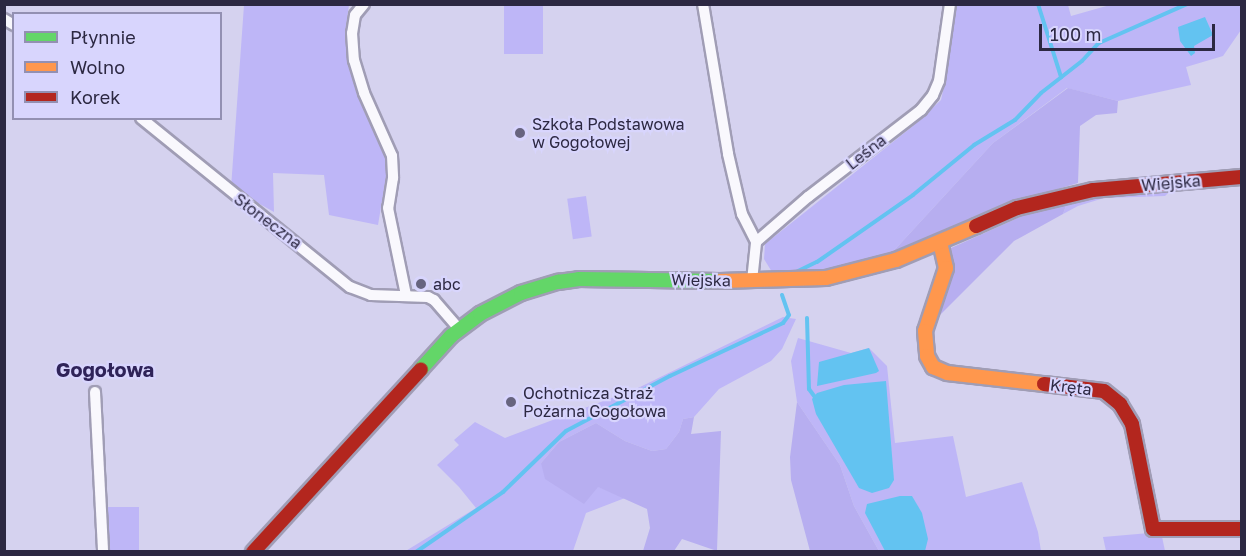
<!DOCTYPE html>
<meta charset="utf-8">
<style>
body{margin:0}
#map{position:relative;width:1246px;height:556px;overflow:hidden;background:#d5d2ef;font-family:"Golos Text",sans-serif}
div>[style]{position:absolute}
.green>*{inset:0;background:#beb6f7;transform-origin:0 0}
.forest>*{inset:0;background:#b7aef0}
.water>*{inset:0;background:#63c3f1}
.stream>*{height:4px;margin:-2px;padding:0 2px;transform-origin:2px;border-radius:2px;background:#63c3f1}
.roads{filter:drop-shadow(2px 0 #a09db5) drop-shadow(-2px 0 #a09db5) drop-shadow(0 2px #a09db5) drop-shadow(0 -2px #a09db5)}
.street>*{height:10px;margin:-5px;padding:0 5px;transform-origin:5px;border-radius:5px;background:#f9f8fd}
.fast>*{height:14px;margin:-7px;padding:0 7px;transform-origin:7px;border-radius:7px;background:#63d668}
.slow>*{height:14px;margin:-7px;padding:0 7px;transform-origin:7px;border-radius:7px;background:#ff974d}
.jam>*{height:14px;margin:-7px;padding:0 7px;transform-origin:7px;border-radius:7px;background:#b3261e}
.dots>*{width:16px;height:16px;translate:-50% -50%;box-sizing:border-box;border:3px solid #d8d5fd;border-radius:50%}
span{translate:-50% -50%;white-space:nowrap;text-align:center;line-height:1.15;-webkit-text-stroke:4.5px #d8d5fd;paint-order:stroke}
.poi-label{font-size:16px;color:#2c2842}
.left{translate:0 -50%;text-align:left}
.street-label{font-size:16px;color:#2c2842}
.quarter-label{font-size:20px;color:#2f2359;font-weight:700}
.frame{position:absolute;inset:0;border:6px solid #2c2842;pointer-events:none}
.legend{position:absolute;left:12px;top:12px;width:210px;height:108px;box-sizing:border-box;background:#d8d5fd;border:2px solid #9390b2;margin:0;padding:8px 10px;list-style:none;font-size:18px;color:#2c2842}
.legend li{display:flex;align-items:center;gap:12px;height:30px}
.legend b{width:30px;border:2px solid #9390b2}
.scale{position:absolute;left:1039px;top:24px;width:176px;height:27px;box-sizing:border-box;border:3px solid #2c2842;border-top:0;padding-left:8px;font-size:18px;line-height:21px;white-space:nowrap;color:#2c2842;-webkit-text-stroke:4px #d8d5fd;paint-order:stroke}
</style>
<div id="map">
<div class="green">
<i style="clip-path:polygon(244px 5px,349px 5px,345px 33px,352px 77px,386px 154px,387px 171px,378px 225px,329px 215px,324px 175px,273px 173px,274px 212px,231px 188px)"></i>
<i style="left:504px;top:5px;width:39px;height:49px"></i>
<i style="clip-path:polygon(949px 5px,1068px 5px,1071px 16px,1110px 5px,1241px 5px,1241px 30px,1223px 56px,1186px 67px,1191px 85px,1118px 101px,1067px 88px,993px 143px,888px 257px,806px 274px,772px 272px,764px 259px,765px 244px,913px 126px,941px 100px,945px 82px)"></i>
<i style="clip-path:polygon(1170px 191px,1165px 196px,1104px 198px,1078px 206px,1063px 214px,1067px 203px,1079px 200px,1108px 196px)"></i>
<i style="left:586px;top:196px;width:41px;height:19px;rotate:82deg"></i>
<i style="clip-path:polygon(783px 317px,796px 319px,782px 349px,771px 361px,719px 389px,694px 417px,683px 419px,679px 432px,666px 449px,652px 451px,625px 441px,596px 423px,559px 442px,541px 463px,625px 498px,586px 513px,573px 551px,404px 552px,476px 508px,459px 487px,437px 465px,459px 445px,454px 440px,475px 422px,505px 438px,638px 388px)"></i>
<i style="clip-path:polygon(798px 338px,851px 353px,869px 348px,887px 366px,895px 443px,953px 436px,966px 497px,1022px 482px,1038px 532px,1041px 551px,879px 551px,854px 506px,840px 465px,797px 402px,791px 361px)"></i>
<i style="left:139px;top:507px;width:44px;height:34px;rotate:90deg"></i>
<i style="clip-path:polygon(1161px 532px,1165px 551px,1106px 551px,1103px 537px)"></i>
</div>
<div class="forest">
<i style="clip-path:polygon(1068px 88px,1118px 101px,1117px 113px,1096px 115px,1080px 126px,1078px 183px,1038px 195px,888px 257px,993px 143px)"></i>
<i style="clip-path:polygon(1067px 203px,1063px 214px,1014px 241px,937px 318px,928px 338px,950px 268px,951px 248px,1029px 213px)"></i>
<i style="clip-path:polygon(797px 402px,840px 465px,854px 506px,879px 551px,810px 551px,791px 480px,790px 457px)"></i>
<i style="clip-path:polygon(694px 417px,691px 434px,721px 431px,717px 551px,682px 539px,674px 551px,643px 551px,650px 528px,647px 509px,598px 487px,584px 504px,545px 479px,541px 463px,559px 442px,596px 423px,625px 441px,652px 451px,666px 449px,679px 432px,683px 419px)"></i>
</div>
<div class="water">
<i style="clip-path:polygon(1205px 17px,1213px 35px,1194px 46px,1195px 53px,1191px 56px,1180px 41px,1178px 27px)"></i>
<i style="clip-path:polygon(869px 348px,879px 371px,876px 373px,817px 386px,819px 362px)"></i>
<i style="clip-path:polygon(886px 381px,894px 480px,889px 488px,872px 493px,859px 488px,816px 414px,812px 399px,817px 393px,844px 385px)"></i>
<i style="clip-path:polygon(900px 496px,912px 496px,922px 513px,928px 539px,925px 551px,885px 551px,865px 513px,867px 504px)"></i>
</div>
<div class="stream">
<i style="left:1038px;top:4px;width:77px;rotate:72.5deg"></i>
<i style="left:794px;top:273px;width:25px;rotate:-26deg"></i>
<i style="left:817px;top:262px;width:117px;rotate:-34.9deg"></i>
<i style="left:913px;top:195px;width:79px;rotate:-39.3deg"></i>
<i style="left:974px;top:145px;width:48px;rotate:-31.4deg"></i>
<i style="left:1015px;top:120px;width:37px;rotate:-46deg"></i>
<i style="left:1041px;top:93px;width:52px;rotate:-38deg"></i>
<i style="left:1082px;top:61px;width:25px;rotate:-47deg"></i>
<i style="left:1099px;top:43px;width:96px;rotate:-23.9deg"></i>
<i style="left:782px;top:295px;width:21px;rotate:71deg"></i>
<i style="left:807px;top:318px;width:71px;rotate:88.4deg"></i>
<i style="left:809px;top:389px;width:9px;rotate:54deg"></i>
<i style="left:416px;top:552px;width:106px;rotate:-34.6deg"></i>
<i style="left:503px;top:492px;width:88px;rotate:-44.1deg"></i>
<i style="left:566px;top:431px;width:118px;rotate:-27.9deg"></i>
<i style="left:670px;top:376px;width:125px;rotate:-25.1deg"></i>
<i style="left:783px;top:323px;width:10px;rotate:-53deg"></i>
</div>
<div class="roads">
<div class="street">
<i style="left:364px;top:4px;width:14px;rotate:129deg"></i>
<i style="left:355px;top:15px;width:18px;rotate:99deg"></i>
<i style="left:352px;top:33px;width:27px;rotate:86deg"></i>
<i style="left:354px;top:60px;width:34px;rotate:73deg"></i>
<i style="left:364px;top:93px;width:69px;rotate:66deg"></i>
<i style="left:392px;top:156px;width:22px;rotate:87deg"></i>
<i style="left:393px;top:178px;width:30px;rotate:99deg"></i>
<i style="left:388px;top:208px;width:89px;rotate:78.3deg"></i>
<i style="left:703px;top:4px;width:152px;rotate:80.5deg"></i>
<i style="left:728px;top:154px;width:62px;rotate:76.9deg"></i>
<i style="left:742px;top:214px;width:31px;rotate:63deg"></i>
<i style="left:4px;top:19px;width:12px;rotate:31deg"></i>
<i style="left:141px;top:118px;width:269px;rotate:39deg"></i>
<i style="left:350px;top:287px;width:22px;rotate:21deg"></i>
<i style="left:371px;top:295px;width:57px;rotate:2deg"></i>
<i style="left:428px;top:297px;width:7px;rotate:27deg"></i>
<i style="left:434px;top:300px;width:38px;rotate:49deg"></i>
<i style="left:752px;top:281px;width:39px;rotate:-84deg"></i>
<i style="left:756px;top:242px;width:69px;rotate:-40.9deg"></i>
<i style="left:808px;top:197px;width:143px;rotate:-37.6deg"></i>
<i style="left:921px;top:110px;width:19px;rotate:-51deg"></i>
<i style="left:933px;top:95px;width:15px;rotate:-67deg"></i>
<i style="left:939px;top:81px;width:78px;rotate:-81.9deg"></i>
<i style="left:95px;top:392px;width:160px;rotate:87.1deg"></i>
</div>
<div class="fast">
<i style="left:421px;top:369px;width:45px;rotate:-47.7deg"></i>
<i style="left:451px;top:336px;width:36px;rotate:-37deg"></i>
<i style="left:480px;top:314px;width:46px;rotate:-27.1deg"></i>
<i style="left:521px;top:293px;width:39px;rotate:-17deg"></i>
<i style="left:558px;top:282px;width:21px;rotate:-8deg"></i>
<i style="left:579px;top:279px;width:141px;rotate:0.8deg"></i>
</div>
<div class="slow">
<i style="left:940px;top:242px;width:27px;rotate:77deg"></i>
<i style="left:946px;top:268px;width:66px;rotate:108.4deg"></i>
<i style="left:925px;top:331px;width:25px;rotate:85deg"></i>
<i style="left:927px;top:356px;width:13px;rotate:61deg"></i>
<i style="left:933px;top:367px;width:15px;rotate:23deg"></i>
<i style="left:947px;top:373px;width:98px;rotate:6.5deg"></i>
<i style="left:720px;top:281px;width:106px;rotate:-1.6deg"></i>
<i style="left:826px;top:278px;width:72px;rotate:-14.4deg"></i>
<i style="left:896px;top:260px;width:87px;rotate:-23deg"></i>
</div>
<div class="jam">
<i style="left:976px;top:226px;width:45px;rotate:-23.7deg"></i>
<i style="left:1017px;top:208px;width:78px;rotate:-13.3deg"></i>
<i style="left:1093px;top:190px;width:150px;rotate:-5deg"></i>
<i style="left:1044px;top:384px;width:60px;rotate:6.7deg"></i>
<i style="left:1104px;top:391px;width:21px;rotate:39deg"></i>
<i style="left:1120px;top:404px;width:23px;rotate:59deg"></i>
<i style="left:1132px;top:424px;width:107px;rotate:78.7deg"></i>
<i style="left:1153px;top:529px;width:89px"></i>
<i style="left:253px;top:552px;width:248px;rotate:-47.4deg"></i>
</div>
</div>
<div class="dots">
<i style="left:520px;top:133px;background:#67647f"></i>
<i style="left:421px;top:284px;background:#67647f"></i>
<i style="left:511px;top:402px;background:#67647f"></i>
</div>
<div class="poi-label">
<span class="left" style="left:532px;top:133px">Szkoła Podstawowa<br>w Gogołowej</span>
<span class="left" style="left:433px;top:284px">abc</span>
<span class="left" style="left:523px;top:402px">Ochotnicza Straż<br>Pożarna Gogołowa</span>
</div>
<div class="street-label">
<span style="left:866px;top:152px;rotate:-38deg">Leśna</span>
<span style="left:1171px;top:183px;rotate:-5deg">Wiejska</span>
<span style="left:268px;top:221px;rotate:37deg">Słoneczna</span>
<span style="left:701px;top:280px;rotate:1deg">Wiejska</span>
<span style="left:1071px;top:387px;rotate:7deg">Kręta</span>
</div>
<div class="quarter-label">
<span style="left:105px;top:369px">Gogołowa</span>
</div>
<div class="frame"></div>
<ul class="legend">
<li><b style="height:8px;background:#63d668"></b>Płynnie</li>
<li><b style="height:8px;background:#ff974d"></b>Wolno</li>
<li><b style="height:8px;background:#b3261e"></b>Korek</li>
</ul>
<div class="scale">100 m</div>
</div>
